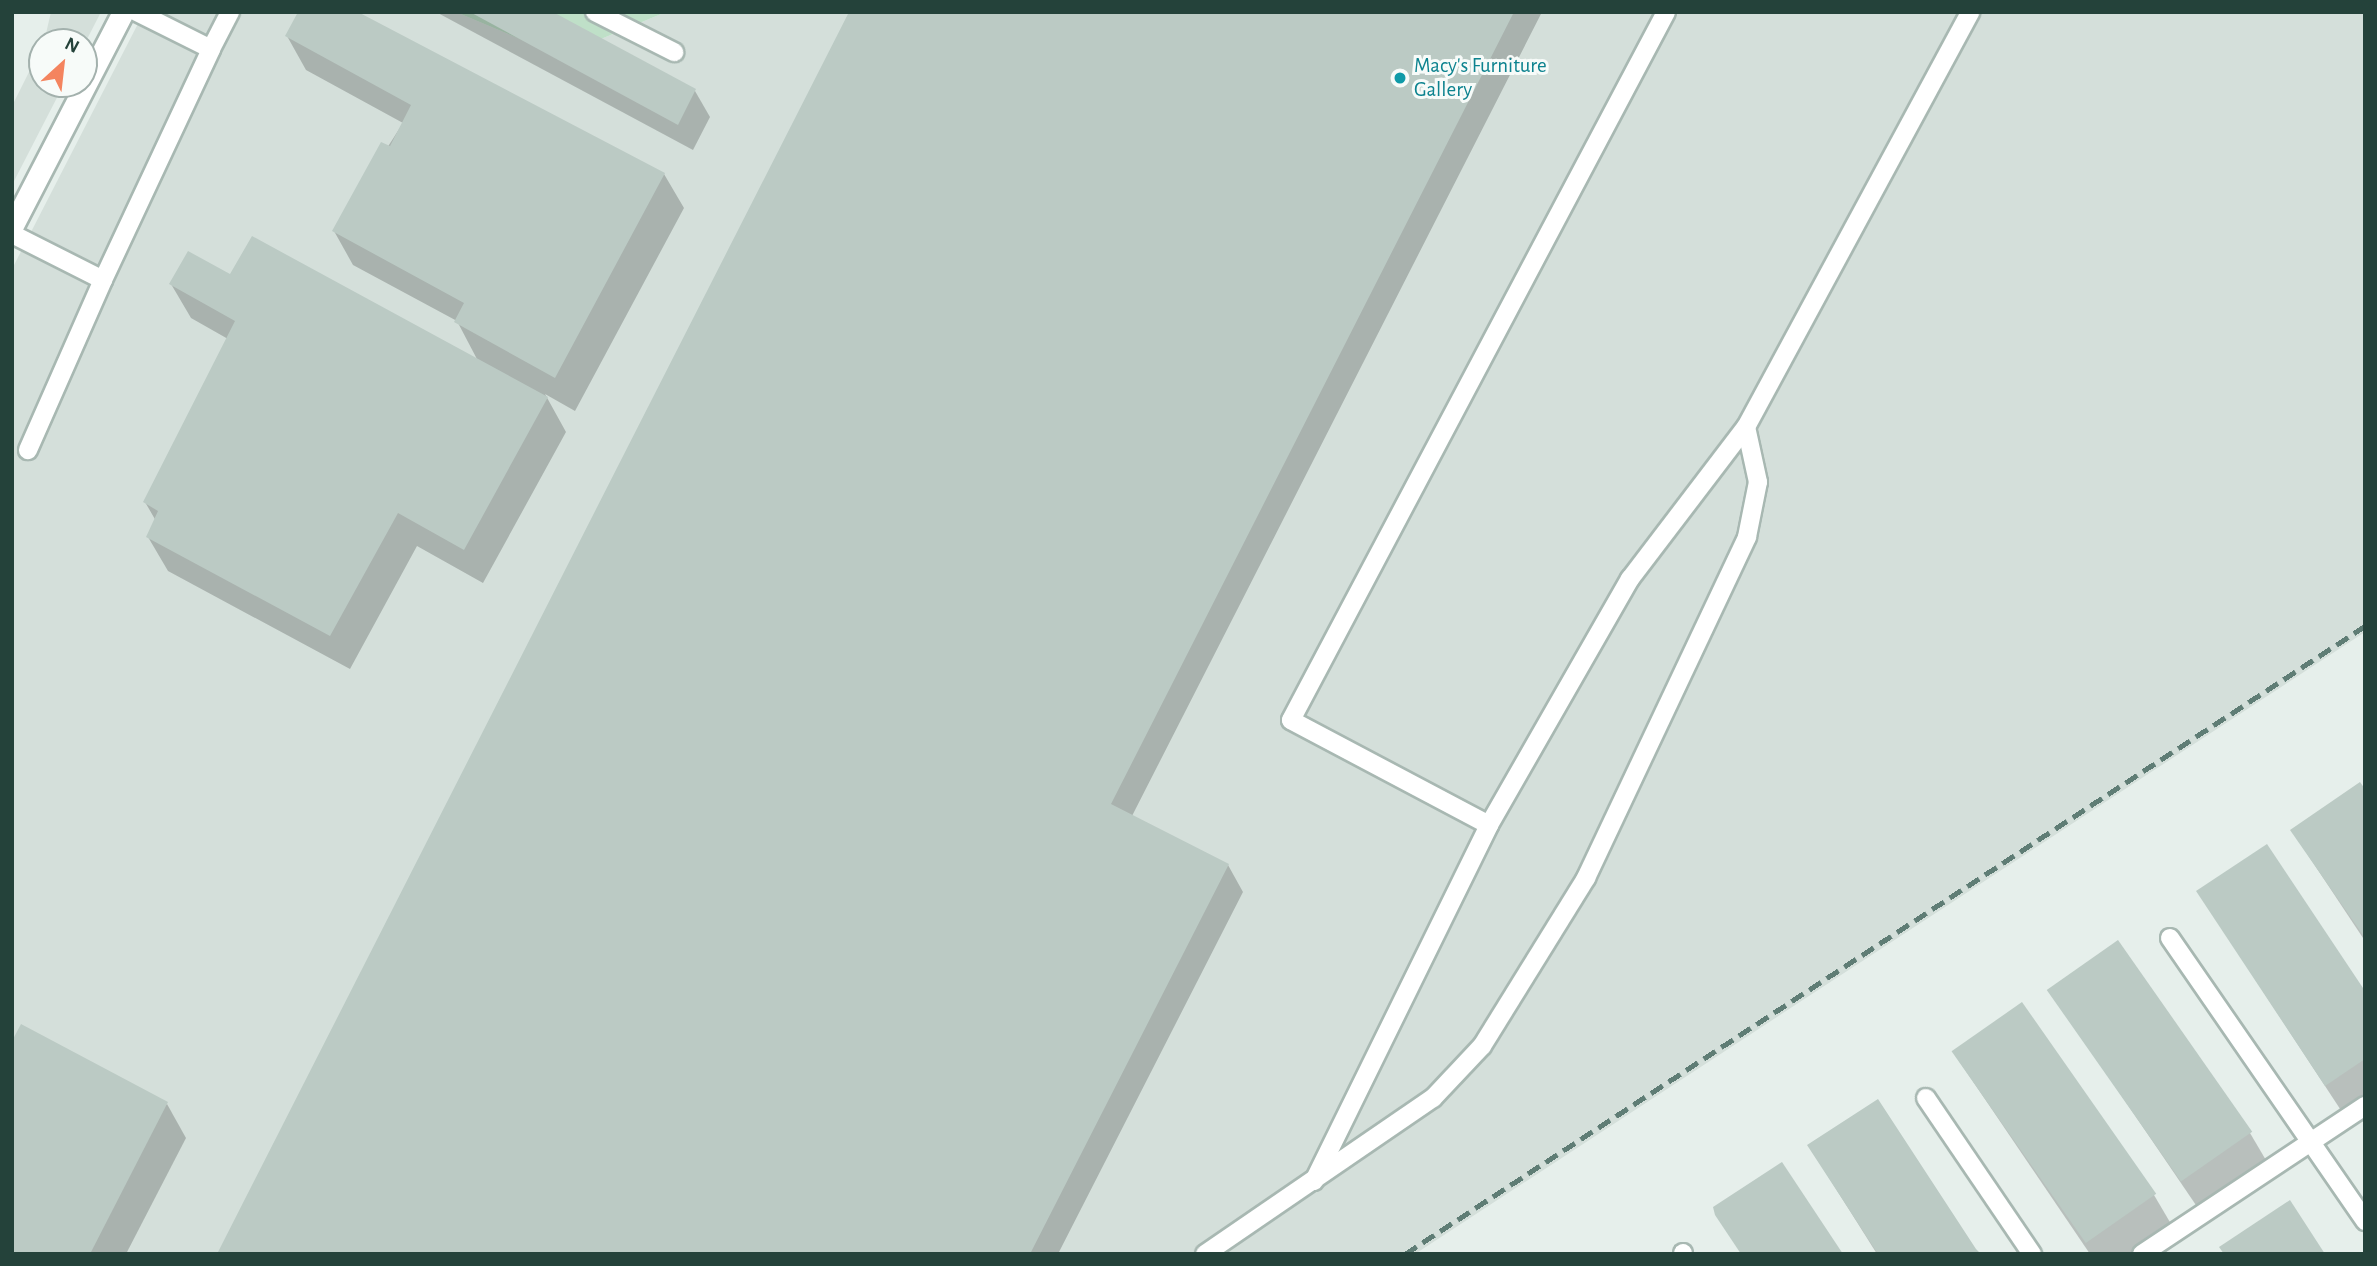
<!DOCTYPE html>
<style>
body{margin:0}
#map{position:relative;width:2377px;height:1266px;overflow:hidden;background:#e6efeb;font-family:"Alegreya Sans",sans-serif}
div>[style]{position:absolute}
.built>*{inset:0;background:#d4dfda}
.green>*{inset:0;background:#bfe0c8}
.shadow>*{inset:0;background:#0003}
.building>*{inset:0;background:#bbcac4;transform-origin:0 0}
.roads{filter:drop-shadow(2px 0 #a8b8b2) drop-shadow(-2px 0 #a8b8b2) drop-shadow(0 2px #a8b8b2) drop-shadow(0 -2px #a8b8b2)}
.lane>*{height:18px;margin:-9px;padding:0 9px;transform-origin:9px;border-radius:9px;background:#fff}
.street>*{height:21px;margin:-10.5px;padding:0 10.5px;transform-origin:10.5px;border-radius:10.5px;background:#fff}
.rail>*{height:5px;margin-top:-2.5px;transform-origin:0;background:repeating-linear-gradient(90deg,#5f7d75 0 14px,transparent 0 21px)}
.dots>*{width:19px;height:19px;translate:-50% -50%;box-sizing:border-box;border:4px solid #f7fbf9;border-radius:50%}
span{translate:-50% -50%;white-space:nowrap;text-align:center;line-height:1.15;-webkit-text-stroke:6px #f7fbf9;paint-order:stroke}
.culture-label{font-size:21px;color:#0d838f}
.left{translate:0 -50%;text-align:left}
.frame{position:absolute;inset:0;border:14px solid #24423a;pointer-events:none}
.north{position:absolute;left:28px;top:28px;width:70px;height:70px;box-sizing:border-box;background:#f7fbf9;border:2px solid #a3b1ad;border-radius:50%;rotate:27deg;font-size:19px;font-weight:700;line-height:28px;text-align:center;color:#24423a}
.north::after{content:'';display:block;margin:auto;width:24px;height:32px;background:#f4845f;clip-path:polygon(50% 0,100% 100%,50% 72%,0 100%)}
</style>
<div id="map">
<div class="built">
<i style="clip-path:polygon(51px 12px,101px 12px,84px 45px,44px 42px)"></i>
<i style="clip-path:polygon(144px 12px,456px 12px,560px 56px,666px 12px,2365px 12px,2365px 632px,1415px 1254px,12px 1254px,12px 269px)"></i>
<i style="clip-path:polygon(42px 46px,42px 84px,64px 84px,12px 185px,12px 106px)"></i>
</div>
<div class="green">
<i style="clip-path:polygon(456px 12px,666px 12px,560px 56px)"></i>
</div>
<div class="shadow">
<i style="clip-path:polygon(436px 12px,549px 12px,695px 91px,710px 117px,693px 150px)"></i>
<i style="clip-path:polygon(851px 12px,1542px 12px,1132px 816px,1228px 865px,1243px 892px,1058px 1254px,219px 1254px)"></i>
<i style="clip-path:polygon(287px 36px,664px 174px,684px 208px,575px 411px,545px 394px,566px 432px,483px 583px,417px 546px,350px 669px,168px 571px,148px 537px,156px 521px,145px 502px,228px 339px,191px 318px,171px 284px,231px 277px,478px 361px,457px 321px,353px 265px,334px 231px,403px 123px,306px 70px)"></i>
<i style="clip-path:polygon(2365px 792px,2365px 941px,2292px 831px)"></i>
<i style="clip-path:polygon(2198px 892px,2365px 994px,2365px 1106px,2346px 1118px)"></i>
<i style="clip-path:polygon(2049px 989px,2250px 1133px,2270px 1167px,2202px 1214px)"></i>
<i style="clip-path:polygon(1953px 1052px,2154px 1195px,2174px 1229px,2138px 1254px,2090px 1254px)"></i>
<i style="clip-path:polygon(167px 1104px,186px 1138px,126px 1254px,12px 1254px)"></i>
<i style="clip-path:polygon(1809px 1146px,1976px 1254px,1877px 1254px)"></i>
</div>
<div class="building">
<i style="clip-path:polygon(298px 12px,358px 12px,665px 173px,555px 378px,454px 322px,464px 303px,332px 231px,381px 142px,390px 146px,411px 105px,285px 36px)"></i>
<i style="clip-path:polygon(470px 12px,553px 12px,696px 89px,678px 125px)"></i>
<i style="clip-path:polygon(849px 12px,1514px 12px,1111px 804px,1229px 864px,1030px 1254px,217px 1254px)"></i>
<i style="clip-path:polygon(252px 236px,548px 397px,464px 550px,398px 513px,330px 636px,146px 537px,158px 511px,143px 502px,235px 321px,169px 284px,188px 251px,230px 274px)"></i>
<i style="clip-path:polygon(2360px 782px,2365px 789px,2365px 938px,2290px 830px)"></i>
<i style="clip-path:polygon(2267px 844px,2365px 991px,2365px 1059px,2325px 1086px,2196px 891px)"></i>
<i style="left:2118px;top:940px;width:234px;height:87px;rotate:55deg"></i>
<i style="left:2022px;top:1002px;width:234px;height:86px;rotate:55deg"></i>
<i style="clip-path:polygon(21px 1024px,168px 1102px,90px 1254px,12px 1254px,12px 1041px)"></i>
<i style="clip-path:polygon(1878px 1099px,1976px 1249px,1981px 1254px,1878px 1254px,1807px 1145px)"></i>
<i style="clip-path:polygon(1782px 1162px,1843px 1254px,1741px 1254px,1715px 1215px,1713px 1207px)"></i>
<i style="clip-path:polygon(2290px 1200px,2325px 1254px,2224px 1254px,2219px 1247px)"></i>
</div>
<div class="roads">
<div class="lane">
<i style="left:595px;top:12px;width:89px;rotate:26.9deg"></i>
<i style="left:211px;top:49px;width:42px;rotate:-62.8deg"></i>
<i style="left:12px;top:234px;width:102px;rotate:26.8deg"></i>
<i style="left:103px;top:280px;width:186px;rotate:113.8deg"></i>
<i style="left:103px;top:280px;width:255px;rotate:-64.9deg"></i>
<i style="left:211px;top:49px;width:83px;rotate:-153.4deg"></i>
<i style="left:1489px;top:825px;width:224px;rotate:-152.1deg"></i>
<i style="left:1291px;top:720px;width:801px;rotate:-62.09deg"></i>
<i style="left:2170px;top:938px;width:344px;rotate:55.4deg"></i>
<i style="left:1926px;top:1098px;width:189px;rotate:55.8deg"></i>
<i style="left:1314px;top:1181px;width:397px;rotate:-63.8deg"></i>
<i style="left:1489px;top:825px;width:284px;rotate:-60.2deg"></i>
<i style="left:1630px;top:579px;width:191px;rotate:-52.7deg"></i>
<i style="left:1746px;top:427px;width:472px;rotate:-61.6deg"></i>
<i style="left:1683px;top:1253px;width:1px;rotate:90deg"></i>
<i style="left:1205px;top:1254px;width:276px;rotate:-34.4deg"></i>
<i style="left:1433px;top:1098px;width:71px;rotate:-46.7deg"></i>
<i style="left:1482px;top:1046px;width:198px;rotate:-58.2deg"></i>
<i style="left:1586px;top:878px;width:377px;rotate:-64.7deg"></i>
<i style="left:1747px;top:537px;width:56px;rotate:-78.7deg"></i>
<i style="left:1758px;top:482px;width:56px;rotate:-102.3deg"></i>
<i style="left:2142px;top:1254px;width:268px;rotate:-33.6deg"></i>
</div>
<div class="street">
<i style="left:12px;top:227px;width:242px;rotate:-62.7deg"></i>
</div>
</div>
<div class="rail">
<i style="left:1405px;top:1254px;width:1147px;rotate:-33.19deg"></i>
</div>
<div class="dots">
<i style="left:1400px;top:78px;background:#0f9aa8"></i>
</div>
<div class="culture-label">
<span class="left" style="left:1414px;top:78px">Macy's Furniture<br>Gallery</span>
</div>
<div class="frame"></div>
<div class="north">N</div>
</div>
